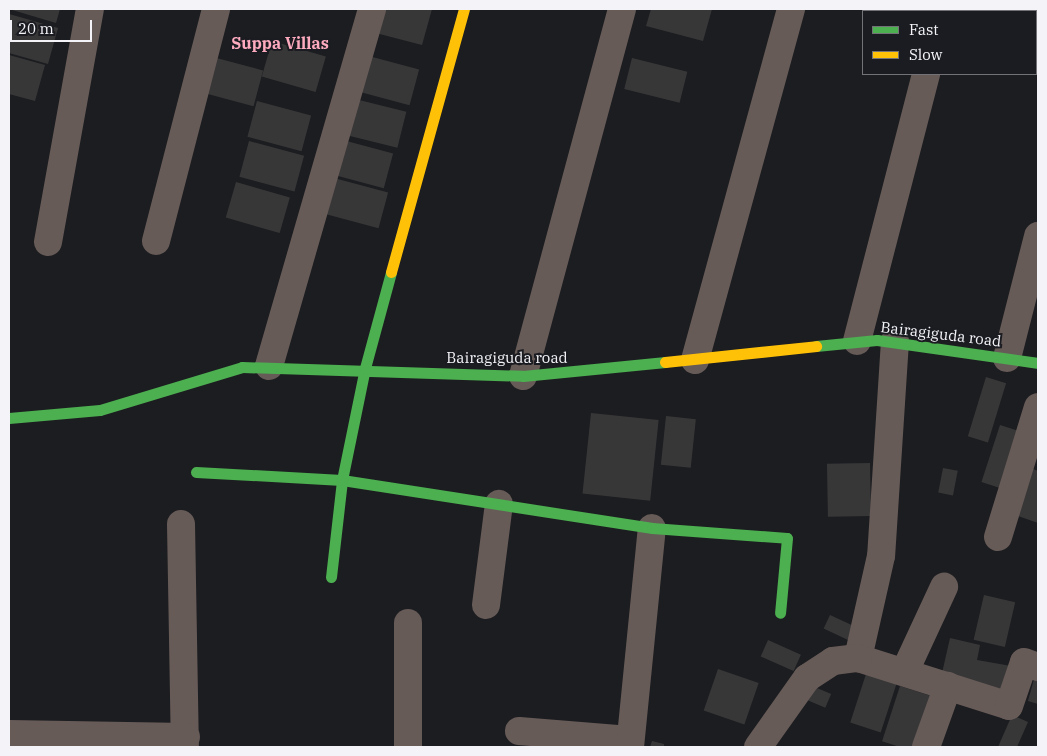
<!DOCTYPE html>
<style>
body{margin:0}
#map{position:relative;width:1047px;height:756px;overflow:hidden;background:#1c1d20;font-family:"IBM Plex Serif",serif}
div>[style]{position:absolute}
.building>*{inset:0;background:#383738;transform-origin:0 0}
.street>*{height:28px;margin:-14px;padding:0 14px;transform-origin:14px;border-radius:14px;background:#675b58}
.fast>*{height:11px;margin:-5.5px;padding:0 5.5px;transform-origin:5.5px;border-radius:5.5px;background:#4caf50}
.slow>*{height:11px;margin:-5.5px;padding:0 5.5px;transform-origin:5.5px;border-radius:5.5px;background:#ffc107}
span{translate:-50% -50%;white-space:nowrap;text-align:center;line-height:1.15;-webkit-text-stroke:4px #1b1c21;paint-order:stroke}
.street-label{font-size:15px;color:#f4f4f8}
.neighbourhood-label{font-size:16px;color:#feabbf;font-weight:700}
.frame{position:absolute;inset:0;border:10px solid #f4f4f8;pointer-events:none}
.legend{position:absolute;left:862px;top:10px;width:175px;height:65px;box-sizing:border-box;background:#1b1c21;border:1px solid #727277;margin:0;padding:6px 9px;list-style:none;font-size:15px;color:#f4f4f8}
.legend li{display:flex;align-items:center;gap:10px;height:25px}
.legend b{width:25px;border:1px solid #727277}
.scale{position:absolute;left:10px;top:20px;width:82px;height:22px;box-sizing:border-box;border:2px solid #f4f4f8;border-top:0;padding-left:6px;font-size:15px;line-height:18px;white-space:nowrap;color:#f4f4f8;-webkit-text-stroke:4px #1b1c21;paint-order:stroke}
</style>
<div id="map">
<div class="building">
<i style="clip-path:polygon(9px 9px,60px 9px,56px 23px)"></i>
<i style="clip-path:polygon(374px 9px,432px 9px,422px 45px,368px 31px)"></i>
<i style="clip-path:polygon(651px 9px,712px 9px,703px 41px,646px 26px)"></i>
<i style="clip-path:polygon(9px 14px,58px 28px,48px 64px,9px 53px)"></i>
<i style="left:272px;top:41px;width:56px;height:37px;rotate:16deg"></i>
<i style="clip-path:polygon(9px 55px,45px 65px,35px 101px,9px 94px)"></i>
<i style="left:365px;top:55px;width:56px;height:37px;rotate:15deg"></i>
<i style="left:209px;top:56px;width:56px;height:37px;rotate:15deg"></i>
<i style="left:632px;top:58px;width:57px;height:32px;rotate:14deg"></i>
<i style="left:351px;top:98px;width:57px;height:37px;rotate:14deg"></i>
<i style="left:257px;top:101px;width:56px;height:37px;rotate:15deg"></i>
<i style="left:339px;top:139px;width:56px;height:36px;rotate:15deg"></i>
<i style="left:249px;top:141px;width:57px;height:37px;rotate:15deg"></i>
<i style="left:334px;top:178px;width:56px;height:37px;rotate:15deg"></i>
<i style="left:236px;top:182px;width:56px;height:37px;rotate:16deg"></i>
<i style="left:986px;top:377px;width:21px;height:62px;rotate:17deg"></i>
<i style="left:591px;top:413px;width:68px;height:81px;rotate:6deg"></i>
<i style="left:666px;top:416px;width:30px;height:49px;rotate:6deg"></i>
<i style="left:1000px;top:425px;width:25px;height:60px;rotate:18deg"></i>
<i style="left:870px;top:463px;width:53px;height:43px;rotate:89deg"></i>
<i style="left:943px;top:468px;width:15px;height:25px;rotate:11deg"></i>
<i style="clip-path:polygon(1031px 468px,1038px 471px,1038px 523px,1015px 515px)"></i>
<i style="left:984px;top:595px;width:32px;height:46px;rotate:13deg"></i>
<i style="left:830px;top:615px;width:31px;height:15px;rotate:25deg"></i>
<i style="clip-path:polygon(950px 638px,980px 645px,977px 660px,1011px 666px,1006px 697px,940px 682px)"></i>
<i style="left:768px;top:640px;width:36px;height:18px;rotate:24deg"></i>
<i style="left:718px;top:669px;width:43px;height:44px;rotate:19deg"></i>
<i style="clip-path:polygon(1036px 672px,1038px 673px,1038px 704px,1028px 701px)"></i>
<i style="left:866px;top:674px;width:32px;height:51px;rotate:18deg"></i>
<i style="left:810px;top:685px;width:23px;height:15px;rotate:23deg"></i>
<i style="left:900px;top:686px;width:36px;height:58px;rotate:18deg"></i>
<i style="clip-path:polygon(1012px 715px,1028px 722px,1017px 747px,998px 747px)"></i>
<i style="clip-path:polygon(652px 741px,664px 744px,664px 747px,650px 747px)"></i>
</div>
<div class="street">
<i style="left:942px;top:11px;width:2px;rotate:-90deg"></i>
<i style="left:156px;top:241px;width:240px;rotate:-75.5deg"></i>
<i style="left:48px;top:242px;width:237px;rotate:-79.8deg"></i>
<i style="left:857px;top:341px;width:276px;rotate:-75.5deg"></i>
<i style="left:895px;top:341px;width:215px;rotate:93.7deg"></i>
<i style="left:881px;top:556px;width:105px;rotate:102.7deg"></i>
<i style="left:858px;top:658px;width:158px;rotate:17.6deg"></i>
<i style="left:1009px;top:706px;width:46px;rotate:-71.2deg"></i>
<i style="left:1024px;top:662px;width:15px;rotate:20deg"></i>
<i style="left:1007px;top:358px;width:126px;rotate:-75.7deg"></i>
<i style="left:695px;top:360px;width:364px;rotate:-74.7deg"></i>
<i style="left:269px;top:366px;width:372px;rotate:-73.9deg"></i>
<i style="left:523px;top:376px;width:380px;rotate:-74.9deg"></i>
<i style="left:181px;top:524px;width:223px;rotate:89deg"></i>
<i style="left:998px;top:537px;width:136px;rotate:-72.9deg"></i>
<i style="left:486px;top:605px;width:102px;rotate:-82.7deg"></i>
<i style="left:408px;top:623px;width:124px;rotate:90deg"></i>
<i style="left:905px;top:671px;width:93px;rotate:-65.1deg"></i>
<i style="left:519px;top:731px;width:111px;rotate:4.6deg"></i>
<i style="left:9px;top:734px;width:177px;rotate:1deg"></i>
<i style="left:630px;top:747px;width:220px;rotate:-84.3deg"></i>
<i style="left:758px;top:747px;width:85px;rotate:-54.6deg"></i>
<i style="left:807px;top:678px;width:31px;rotate:-33deg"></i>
<i style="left:833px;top:661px;width:25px;rotate:-7deg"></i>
<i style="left:926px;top:747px;width:65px;rotate:-70.2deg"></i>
</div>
<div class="fast">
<i style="left:816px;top:346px;width:61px;rotate:-5.6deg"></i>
<i style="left:877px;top:340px;width:163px;rotate:8.1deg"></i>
<i style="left:9px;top:418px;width:91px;rotate:-5deg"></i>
<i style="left:100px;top:410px;width:148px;rotate:-16.8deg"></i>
<i style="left:242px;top:367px;width:281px;rotate:1.8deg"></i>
<i style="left:523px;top:376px;width:143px;rotate:-5.6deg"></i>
<i style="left:196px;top:472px;width:146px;rotate:3.1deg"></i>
<i style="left:342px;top:480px;width:314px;rotate:8.8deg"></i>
<i style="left:652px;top:528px;width:135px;rotate:4.2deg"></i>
<i style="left:787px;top:538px;width:75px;rotate:95.3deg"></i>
<i style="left:331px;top:577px;width:98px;rotate:-83.5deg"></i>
<i style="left:342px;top:480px;width:114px;rotate:-78.4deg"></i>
<i style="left:365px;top:368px;width:99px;rotate:-74.8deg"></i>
</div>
<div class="slow">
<i style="left:391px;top:272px;width:273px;rotate:-74.5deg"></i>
<i style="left:665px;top:362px;width:152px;rotate:-6deg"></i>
</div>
<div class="street-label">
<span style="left:941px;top:334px;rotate:7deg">Bairagiguda road</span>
<span style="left:507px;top:358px">Bairagiguda road</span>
</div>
<div class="neighbourhood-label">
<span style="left:280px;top:43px">Suppa Villas</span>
</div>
<div class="frame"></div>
<ul class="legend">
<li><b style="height:6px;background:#4caf50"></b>Fast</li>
<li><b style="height:6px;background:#ffc107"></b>Slow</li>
</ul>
<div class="scale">20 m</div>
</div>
